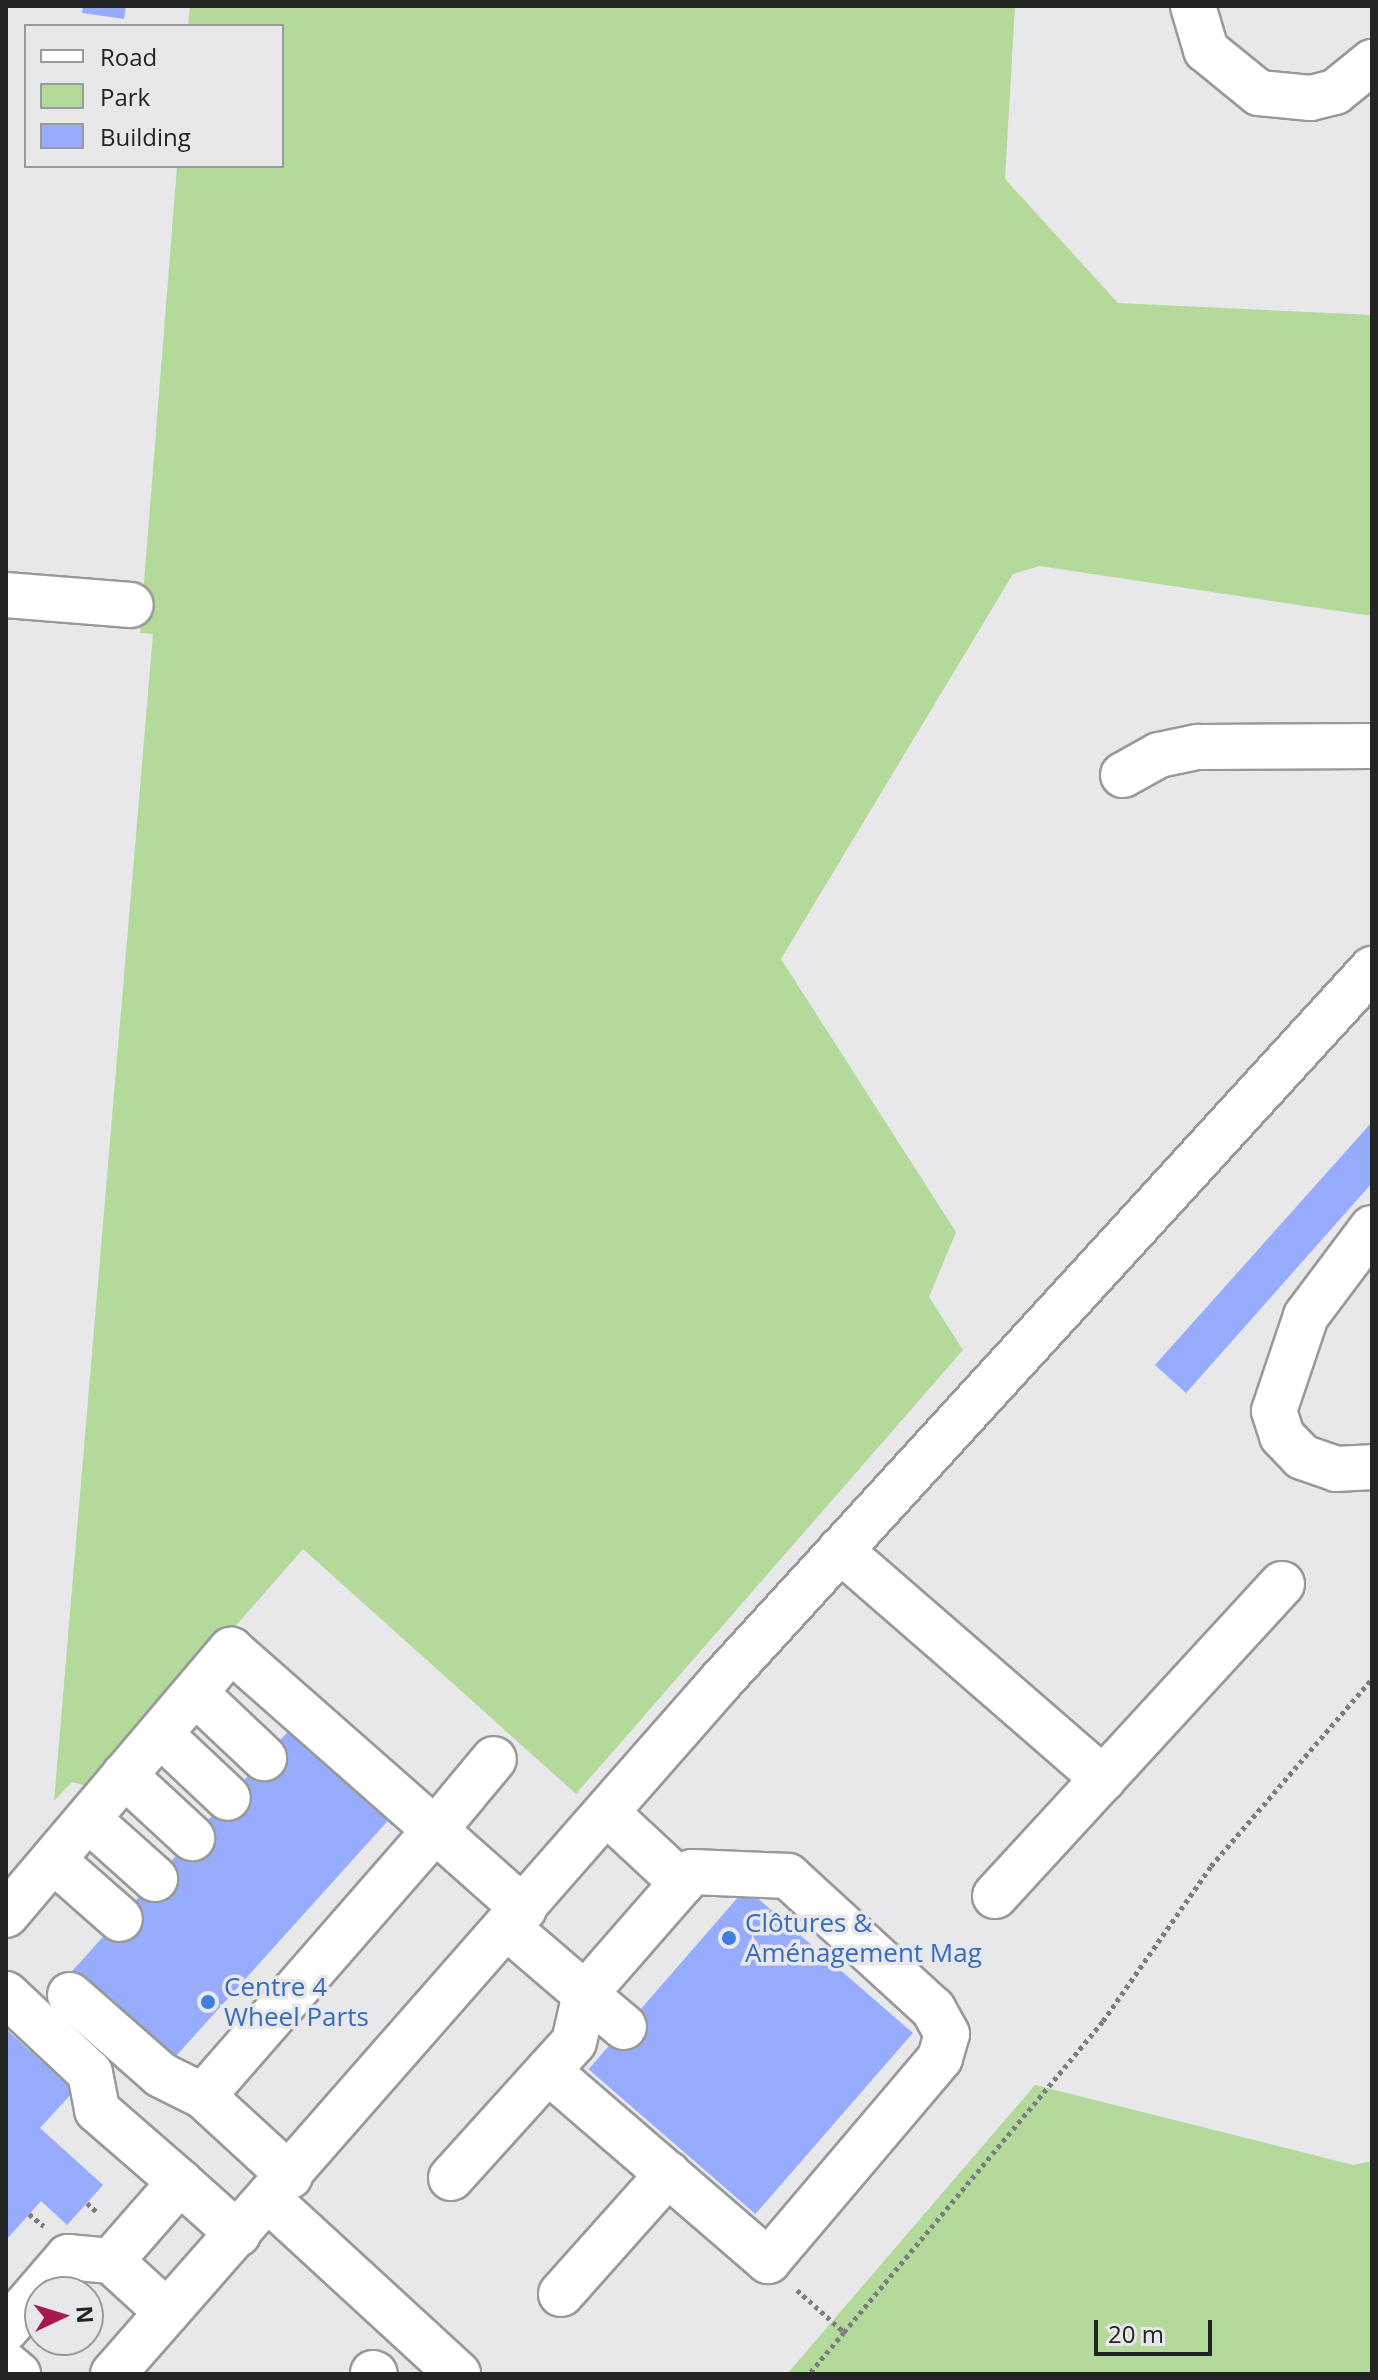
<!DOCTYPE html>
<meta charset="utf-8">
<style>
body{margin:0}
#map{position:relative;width:1378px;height:2380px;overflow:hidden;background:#e8e8eb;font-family:"Open Sans",sans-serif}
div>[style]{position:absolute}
.green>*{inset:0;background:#b4da9b}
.building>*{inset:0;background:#97acfc;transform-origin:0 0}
.path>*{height:5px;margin-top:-2.5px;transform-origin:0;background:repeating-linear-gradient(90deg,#7c7d7e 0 4px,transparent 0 8px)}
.roads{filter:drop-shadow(2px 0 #99999b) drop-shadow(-2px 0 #99999b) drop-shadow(0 2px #99999b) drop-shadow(0 -2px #99999b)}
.minor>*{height:44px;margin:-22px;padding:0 22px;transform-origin:22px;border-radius:22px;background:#fff}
.dots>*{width:22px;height:22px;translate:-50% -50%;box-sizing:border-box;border:4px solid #e8e8eb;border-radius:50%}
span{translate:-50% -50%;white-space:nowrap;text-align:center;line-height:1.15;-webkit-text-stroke:7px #e8e8eb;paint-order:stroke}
.shop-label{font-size:26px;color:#366cbe}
.left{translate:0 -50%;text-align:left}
.frame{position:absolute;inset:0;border:8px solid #232424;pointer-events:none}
.legend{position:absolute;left:24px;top:24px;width:260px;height:144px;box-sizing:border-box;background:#e8e8eb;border:2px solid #999a9b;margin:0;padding:10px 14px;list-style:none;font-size:24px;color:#232424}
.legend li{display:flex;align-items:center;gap:16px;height:40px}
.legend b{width:40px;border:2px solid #999a9b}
.north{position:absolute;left:24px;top:2276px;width:80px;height:80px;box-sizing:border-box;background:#e8e8eb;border:2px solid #999a9b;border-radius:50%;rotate:86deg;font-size:22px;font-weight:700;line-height:32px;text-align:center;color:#232424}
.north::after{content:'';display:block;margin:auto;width:28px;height:36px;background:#a9174f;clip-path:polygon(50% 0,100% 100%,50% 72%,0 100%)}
.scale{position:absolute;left:1094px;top:2320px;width:118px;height:36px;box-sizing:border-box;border:4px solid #232424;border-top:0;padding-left:10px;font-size:24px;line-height:28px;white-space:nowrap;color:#232424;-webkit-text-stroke:6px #e8e8eb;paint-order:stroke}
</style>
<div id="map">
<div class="green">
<i style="clip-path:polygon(190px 6px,1015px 6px,1005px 179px,1118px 303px,1372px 315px,1372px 616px,1039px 566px,1013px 574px,781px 959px,956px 1232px,929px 1297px,963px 1350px,576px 1794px,303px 1549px,94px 1788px,72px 1782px,54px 1801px,153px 634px,140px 633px,177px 166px,282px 166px,282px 26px,188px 26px)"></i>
<i style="clip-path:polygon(1035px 2085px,1353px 2165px,1372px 2161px,1372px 2374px,787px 2374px)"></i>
</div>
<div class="building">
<i style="clip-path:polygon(83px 6px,126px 6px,124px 19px,82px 13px)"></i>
<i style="clip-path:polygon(1372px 1122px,1372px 1183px,1186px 1393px,1155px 1365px)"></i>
<i style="left:291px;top:1728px;width:134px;height:329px;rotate:42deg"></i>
<i style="left:746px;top:1888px;width:221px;height:240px;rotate:41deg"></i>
<i style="clip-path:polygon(6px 2029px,74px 2091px,40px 2128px,103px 2185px,67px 2225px,41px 2201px,6px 2240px)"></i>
</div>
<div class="path">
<i style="left:87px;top:2203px;width:15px;rotate:42deg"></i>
<i style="left:29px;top:2214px;width:19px;rotate:39deg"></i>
<i style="left:797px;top:2290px;width:63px;rotate:41.8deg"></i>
<i style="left:844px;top:2332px;width:55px;rotate:129.8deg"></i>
<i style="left:844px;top:2332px;width:405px;rotate:-50.2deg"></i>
<i style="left:1103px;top:2021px;width:189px;rotate:-55.1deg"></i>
<i style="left:1211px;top:1866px;width:247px;rotate:-49.3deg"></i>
</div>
<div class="roads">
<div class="minor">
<i style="left:1193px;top:6px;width:46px;rotate:73.5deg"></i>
<i style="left:1206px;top:50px;width:68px;rotate:39.1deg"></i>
<i style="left:1259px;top:93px;width:52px;rotate:5.5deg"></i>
<i style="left:1311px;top:98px;width:25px;rotate:-14deg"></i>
<i style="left:1335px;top:92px;width:48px;rotate:-39deg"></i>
<i style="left:6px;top:595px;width:125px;rotate:4.6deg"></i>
<i style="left:1123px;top:775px;width:41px;rotate:-29.1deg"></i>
<i style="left:1159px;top:755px;width:40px;rotate:-12deg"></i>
<i style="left:1198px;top:747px;width:174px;rotate:-0.3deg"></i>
<i style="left:1372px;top:1228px;width:110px;rotate:126.9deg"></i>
<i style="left:1306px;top:1316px;width:100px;rotate:108.6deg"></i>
<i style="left:1274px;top:1411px;width:26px;rotate:72deg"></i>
<i style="left:1282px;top:1436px;width:29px;rotate:46deg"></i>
<i style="left:1302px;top:1457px;width:36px;rotate:19deg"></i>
<i style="left:1336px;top:1469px;width:36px;rotate:-3deg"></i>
<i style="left:840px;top:1550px;width:349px;rotate:41deg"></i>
<i style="left:195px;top:1693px;width:95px;rotate:43.3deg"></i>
<i style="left:160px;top:1734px;width:93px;rotate:43.3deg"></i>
<i style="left:124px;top:1775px;width:93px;rotate:42.8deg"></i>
<i style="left:88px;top:1819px;width:90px;rotate:41.8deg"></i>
<i style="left:53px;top:1860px;width:89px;rotate:41.4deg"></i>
<i style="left:995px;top:1896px;width:424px;rotate:-47.4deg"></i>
<i style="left:6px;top:1915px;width:348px;rotate:-49.7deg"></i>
<i style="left:231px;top:1650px;width:272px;rotate:41.4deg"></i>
<i style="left:435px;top:1830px;width:92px;rotate:-50.3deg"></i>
<i style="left:508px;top:1928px;width:101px;rotate:40.6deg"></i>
<i style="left:585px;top:1994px;width:147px;rotate:-48.9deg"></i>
<i style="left:682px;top:1883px;width:103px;rotate:-137deg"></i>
<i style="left:6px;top:1994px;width:115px;rotate:43.2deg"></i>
<i style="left:90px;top:2073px;width:38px;rotate:79deg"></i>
<i style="left:97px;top:2110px;width:110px;rotate:40.9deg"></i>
<i style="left:70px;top:1995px;width:121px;rotate:41.3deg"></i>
<i style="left:161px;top:2075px;width:47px;rotate:26.6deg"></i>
<i style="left:548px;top:2071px;width:291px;rotate:40.8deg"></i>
<i style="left:768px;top:2261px;width:266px;rotate:-49.7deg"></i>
<i style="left:940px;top:2058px;width:25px;rotate:-74deg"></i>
<i style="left:947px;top:2034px;width:29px;rotate:-119deg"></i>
<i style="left:933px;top:2009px;width:197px;rotate:-137.5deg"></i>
<i style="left:788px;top:1876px;width:96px;rotate:-177.6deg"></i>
<i style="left:692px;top:1872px;width:15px;rotate:132deg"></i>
<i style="left:290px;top:2176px;width:118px;rotate:-137.4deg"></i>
<i style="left:203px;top:2096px;width:353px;rotate:-48.9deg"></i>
<i style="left:435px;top:1830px;width:119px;rotate:41.6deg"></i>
<i style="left:451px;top:2178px;width:183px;rotate:-47.9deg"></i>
<i style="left:574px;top:2042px;width:49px;rotate:-77.1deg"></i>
<i style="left:585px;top:1994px;width:51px;rotate:40.2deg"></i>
<i style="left:269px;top:2200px;width:257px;rotate:42.6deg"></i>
<i style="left:111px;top:2261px;width:76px;rotate:42.3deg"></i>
<i style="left:561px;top:2294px;width:161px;rotate:-48.3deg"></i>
<i style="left:6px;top:2329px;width:95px;rotate:-49.3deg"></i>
<i style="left:68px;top:2257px;width:43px;rotate:5.3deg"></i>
<i style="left:111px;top:2261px;width:105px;rotate:-48.9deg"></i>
<i style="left:180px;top:2182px;width:78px;rotate:41.9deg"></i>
<i style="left:6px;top:2364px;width:16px;rotate:40deg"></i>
<i style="left:373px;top:2373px;width:2px;rotate:27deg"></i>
<i style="left:113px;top:2374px;width:922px;rotate:-48.74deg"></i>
<i style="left:721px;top:1681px;width:965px;rotate:-47.56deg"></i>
</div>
</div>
<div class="dots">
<i style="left:729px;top:1938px;background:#3f7fe0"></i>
<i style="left:208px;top:2002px;background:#3f7fe0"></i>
</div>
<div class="shop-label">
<span class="left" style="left:745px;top:1938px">Clôtures &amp;<br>Aménagement Mag</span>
<span class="left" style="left:224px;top:2002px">Centre 4<br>Wheel Parts</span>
</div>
<div class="frame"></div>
<ul class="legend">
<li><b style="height:10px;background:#fff"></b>Road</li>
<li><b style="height:22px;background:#b4da9b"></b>Park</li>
<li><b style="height:22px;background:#97acfc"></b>Building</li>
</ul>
<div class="north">N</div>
<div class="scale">20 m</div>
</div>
